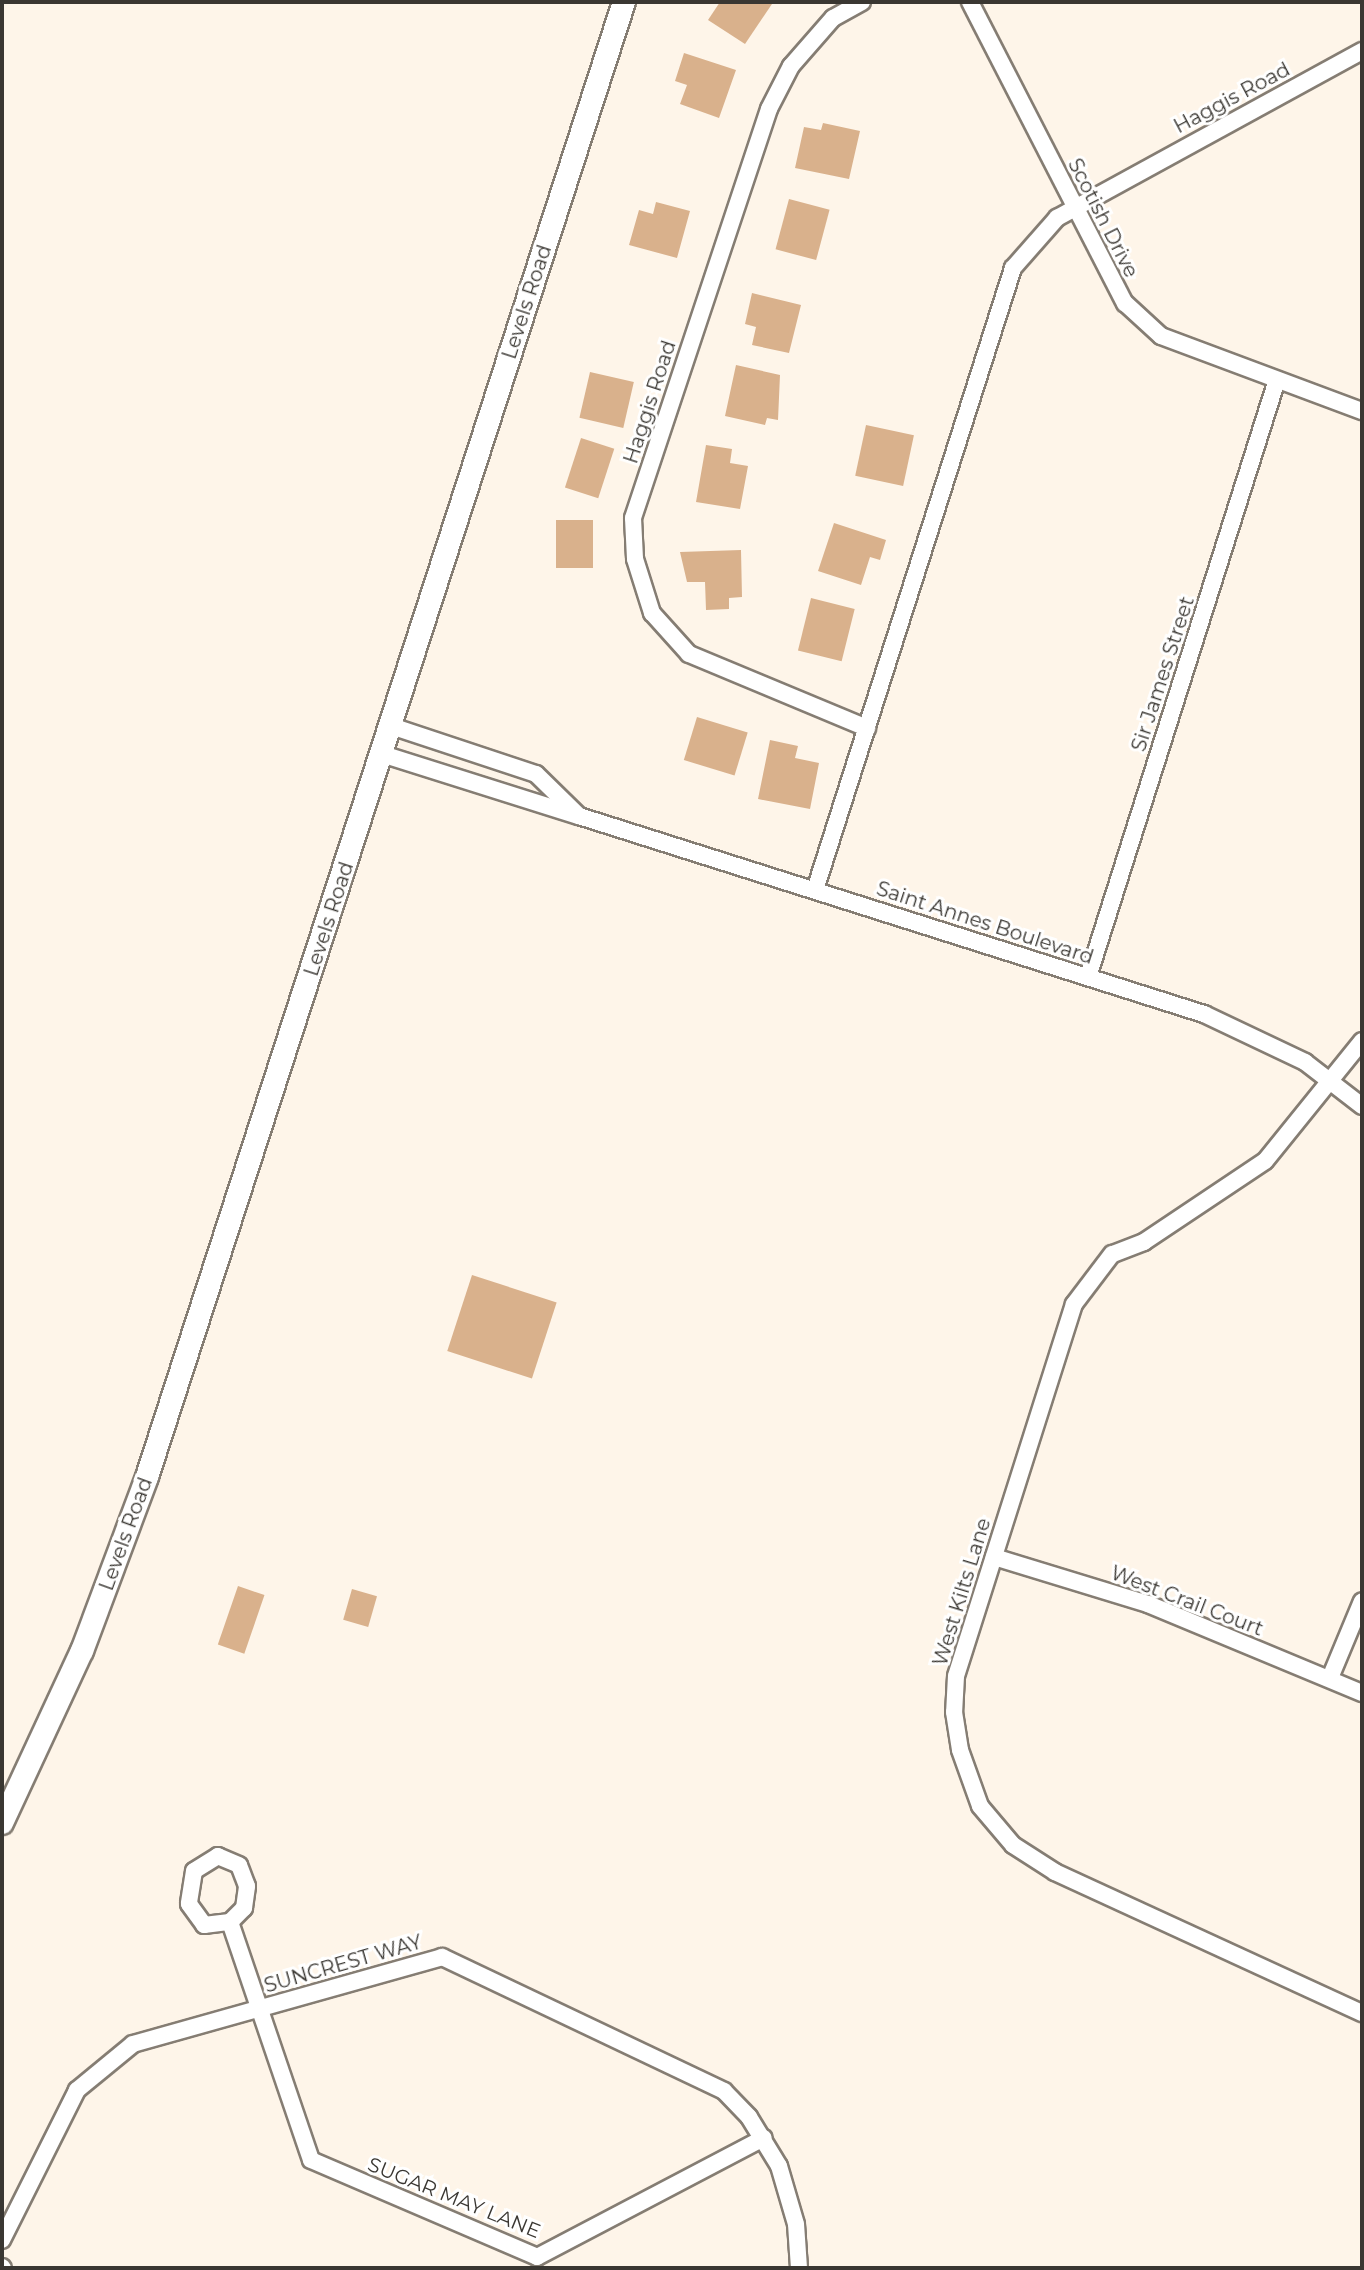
<!DOCTYPE html>
<style>
body{margin:0}
#map{position:relative;width:1364px;height:2270px;overflow:hidden;background:#fef5e9;font-family:Montserrat,sans-serif}
div>[style]{position:absolute}
.building>*{inset:0;background:#d9b18c;transform-origin:0 0}
.roads{filter:drop-shadow(2px 0 #857d73) drop-shadow(-2px 0 #857d73) drop-shadow(0 2px #857d73) drop-shadow(0 -2px #857d73)}
.minor>*{height:16px;margin:-8px;padding:0 8px;transform-origin:8px;border-radius:8px;background:#fff}
.secondary>*{height:22px;margin:-11px;padding:0 11px;transform-origin:11px;border-radius:11px;background:#fff}
span{translate:-50% -50%;white-space:nowrap;text-align:center;line-height:1.15;-webkit-text-stroke:6px #fff;paint-order:stroke}
.street-label{font-size:20px;color:#3a3732}
.frame{position:absolute;inset:0;border:4px solid #3a3732;pointer-events:none}
</style>
<div id="map">
<div class="building">
<i style="clip-path:polygon(720px 2px,770px 2px,772px 4px,745px 44px,708px 20px)"></i>
<i style="clip-path:polygon(684px 53px,736px 70px,719px 118px,680px 104px,687px 85px,675px 81px)"></i>
<i style="clip-path:polygon(823px 123px,860px 131px,849px 179px,795px 168px,804px 127px,821px 130px)"></i>
<i style="left:789px;top:199px;width:42px;height:52px;rotate:15deg"></i>
<i style="clip-path:polygon(656px 202px,690px 211px,677px 258px,629px 245px,639px 210px,653px 214px)"></i>
<i style="clip-path:polygon(752px 293px,801px 305px,789px 353px,752px 345px,756px 327px,745px 324px)"></i>
<i style="clip-path:polygon(736px 365px,780px 375px,778px 420px,767px 418px,765px 425px,725px 416px)"></i>
<i style="left:590px;top:372px;width:45px;height:47px;rotate:13deg"></i>
<i style="left:866px;top:425px;width:49px;height:52px;rotate:12deg"></i>
<i style="left:581px;top:438px;width:35px;height:52px;rotate:18deg"></i>
<i style="clip-path:polygon(706px 445px,732px 449px,730px 463px,748px 466px,740px 509px,696px 502px)"></i>
<i style="left:556px;top:520px;width:37px;height:48px"></i>
<i style="clip-path:polygon(834px 523px,886px 540px,880px 560px,870px 557px,861px 585px,818px 571px)"></i>
<i style="clip-path:polygon(741px 550px,742px 597px,729px 598px,729px 609px,706px 610px,705px 582px,687px 582px,680px 552px)"></i>
<i style="left:811px;top:598px;width:45px;height:54px;rotate:14deg"></i>
<i style="left:697px;top:717px;width:53px;height:45px;rotate:17deg"></i>
<i style="clip-path:polygon(770px 740px,798px 746px,795px 758px,819px 763px,810px 809px,758px 799px)"></i>
<i style="left:472px;top:1275px;width:89px;height:80px;rotate:18deg"></i>
<i style="left:238px;top:1586px;width:28px;height:62px;rotate:19deg"></i>
<i style="left:352px;top:1589px;width:26px;height:32px;rotate:16deg"></i>
</div>
<div class="roads">
<div class="minor">
<i style="left:862px;top:2px;width:33px;rotate:151deg"></i>
<i style="left:833px;top:18px;width:64px;rotate:131.2deg"></i>
<i style="left:791px;top:66px;width:48px;rotate:117.1deg"></i>
<i style="left:769px;top:109px;width:431px;rotate:108.4deg"></i>
<i style="left:633px;top:518px;width:41px;rotate:87.2deg"></i>
<i style="left:635px;top:559px;width:57px;rotate:72.5deg"></i>
<i style="left:652px;top:613px;width:55px;rotate:47.9deg"></i>
<i style="left:689px;top:654px;width:193px;rotate:22.6deg"></i>
<i style="left:970px;top:2px;width:339px;rotate:62.8deg"></i>
<i style="left:1125px;top:303px;width:49px;rotate:42.5deg"></i>
<i style="left:1161px;top:336px;width:215px;rotate:20.5deg"></i>
<i style="left:382px;top:754px;width:207px;rotate:17.5deg"></i>
<i style="left:579px;top:816px;width:60px;rotate:-135.7deg"></i>
<i style="left:536px;top:774px;width:153px;rotate:-161.7deg"></i>
<i style="left:579px;top:816px;width:656px;rotate:17.58deg"></i>
<i style="left:1204px;top:1014px;width:112px;rotate:25.4deg"></i>
<i style="left:1305px;top:1062px;width:72px;rotate:37.7deg"></i>
<i style="left:815px;top:890px;width:653px;rotate:-72.34deg"></i>
<i style="left:1013px;top:268px;width:67px;rotate:-48.7deg"></i>
<i style="left:1057px;top:218px;width:348px;rotate:-28.7deg"></i>
<i style="left:1088px;top:977px;width:623px;rotate:-72.44deg"></i>
<i style="left:1362px;top:1041px;width:154px;rotate:128.9deg"></i>
<i style="left:1265px;top:1161px;width:146px;rotate:146.2deg"></i>
<i style="left:1144px;top:1242px;width:34px;rotate:159deg"></i>
<i style="left:1112px;top:1254px;width:63px;rotate:127.2deg"></i>
<i style="left:1074px;top:1304px;width:390px;rotate:107.6deg"></i>
<i style="left:956px;top:1676px;width:36px;rotate:93deg"></i>
<i style="left:954px;top:1712px;width:38px;rotate:81deg"></i>
<i style="left:960px;top:1750px;width:59px;rotate:70.3deg"></i>
<i style="left:980px;top:1806px;width:51px;rotate:49.8deg"></i>
<i style="left:1013px;top:1845px;width:50px;rotate:32.7deg"></i>
<i style="left:1055px;top:1872px;width:338px;rotate:24.7deg"></i>
<i style="left:994px;top:1557px;width:161px;rotate:17deg"></i>
<i style="left:1148px;top:1604px;width:232px;rotate:22.6deg"></i>
<i style="left:1330px;top:1678px;width:83px;rotate:-67.4deg"></i>
<i style="left:230px;top:1922px;width:20px;rotate:-45deg"></i>
<i style="left:244px;top:1908px;width:22px;rotate:-82deg"></i>
<i style="left:247px;top:1886px;width:22px;rotate:-111deg"></i>
<i style="left:239px;top:1865px;width:23px;rotate:-157deg"></i>
<i style="left:218px;top:1856px;width:28px;rotate:148deg"></i>
<i style="left:194px;top:1871px;width:33px;rotate:99deg"></i>
<i style="left:189px;top:1904px;width:26px;rotate:54deg"></i>
<i style="left:204px;top:1925px;width:26px;rotate:-7deg"></i>
<i style="left:230px;top:1922px;width:251px;rotate:71.2deg"></i>
<i style="left:311px;top:2160px;width:246px;rotate:23.2deg"></i>
<i style="left:537px;top:2257px;width:256px;rotate:-27.7deg"></i>
<i style="left:2px;top:2240px;width:168px;rotate:-63.4deg"></i>
<i style="left:77px;top:2090px;width:72px;rotate:-39.4deg"></i>
<i style="left:133px;top:2044px;width:321px;rotate:-15.7deg"></i>
<i style="left:442px;top:1957px;width:312px;rotate:25.4deg"></i>
<i style="left:724px;top:2091px;width:36px;rotate:46deg"></i>
<i style="left:749px;top:2117px;width:57px;rotate:58.5deg"></i>
<i style="left:779px;top:2166px;width:60px;rotate:73.7deg"></i>
<i style="left:796px;top:2224px;width:44px;rotate:86.1deg"></i>
<i style="left:2px;top:2267px;width:1px;rotate:45deg"></i>
</div>
<div class="secondary">
<i style="left:2px;top:1823px;width:190px;rotate:-65.1deg"></i>
<i style="left:82px;top:1651px;width:186px;rotate:-69.5deg"></i>
<i style="left:147px;top:1477px;width:1550px;rotate:-72.08deg"></i>
</div>
</div>
<div class="street-label">
<span style="left:1232px;top:98px;rotate:-28deg">Haggis Road</span>
<span style="left:1103px;top:218px;rotate:63deg">Scotish Drive</span>
<span style="left:527px;top:302px;rotate:-72deg">Levels Road</span>
<span style="left:650px;top:402px;rotate:-72deg">Haggis Road</span>
<span style="left:1163px;top:674px;rotate:-72deg">Sir James Street</span>
<span style="left:329px;top:919px;rotate:-72deg">Levels Road</span>
<span style="left:985px;top:923px;rotate:18deg">Saint Annes Boulevard</span>
<span style="left:126px;top:1534px;rotate:-70deg">Levels Road</span>
<span style="left:962px;top:1592px;rotate:-73deg">West Kilts Lane</span>
<span style="left:1187px;top:1601px;rotate:21deg">West Crail Court</span>
<span style="left:343px;top:1964px;rotate:-16deg">SUNCREST WAY</span>
<span style="left:454px;top:2198px;rotate:22deg">SUGAR MAY LANE</span>
</div>
<div class="frame"></div>
</div>
